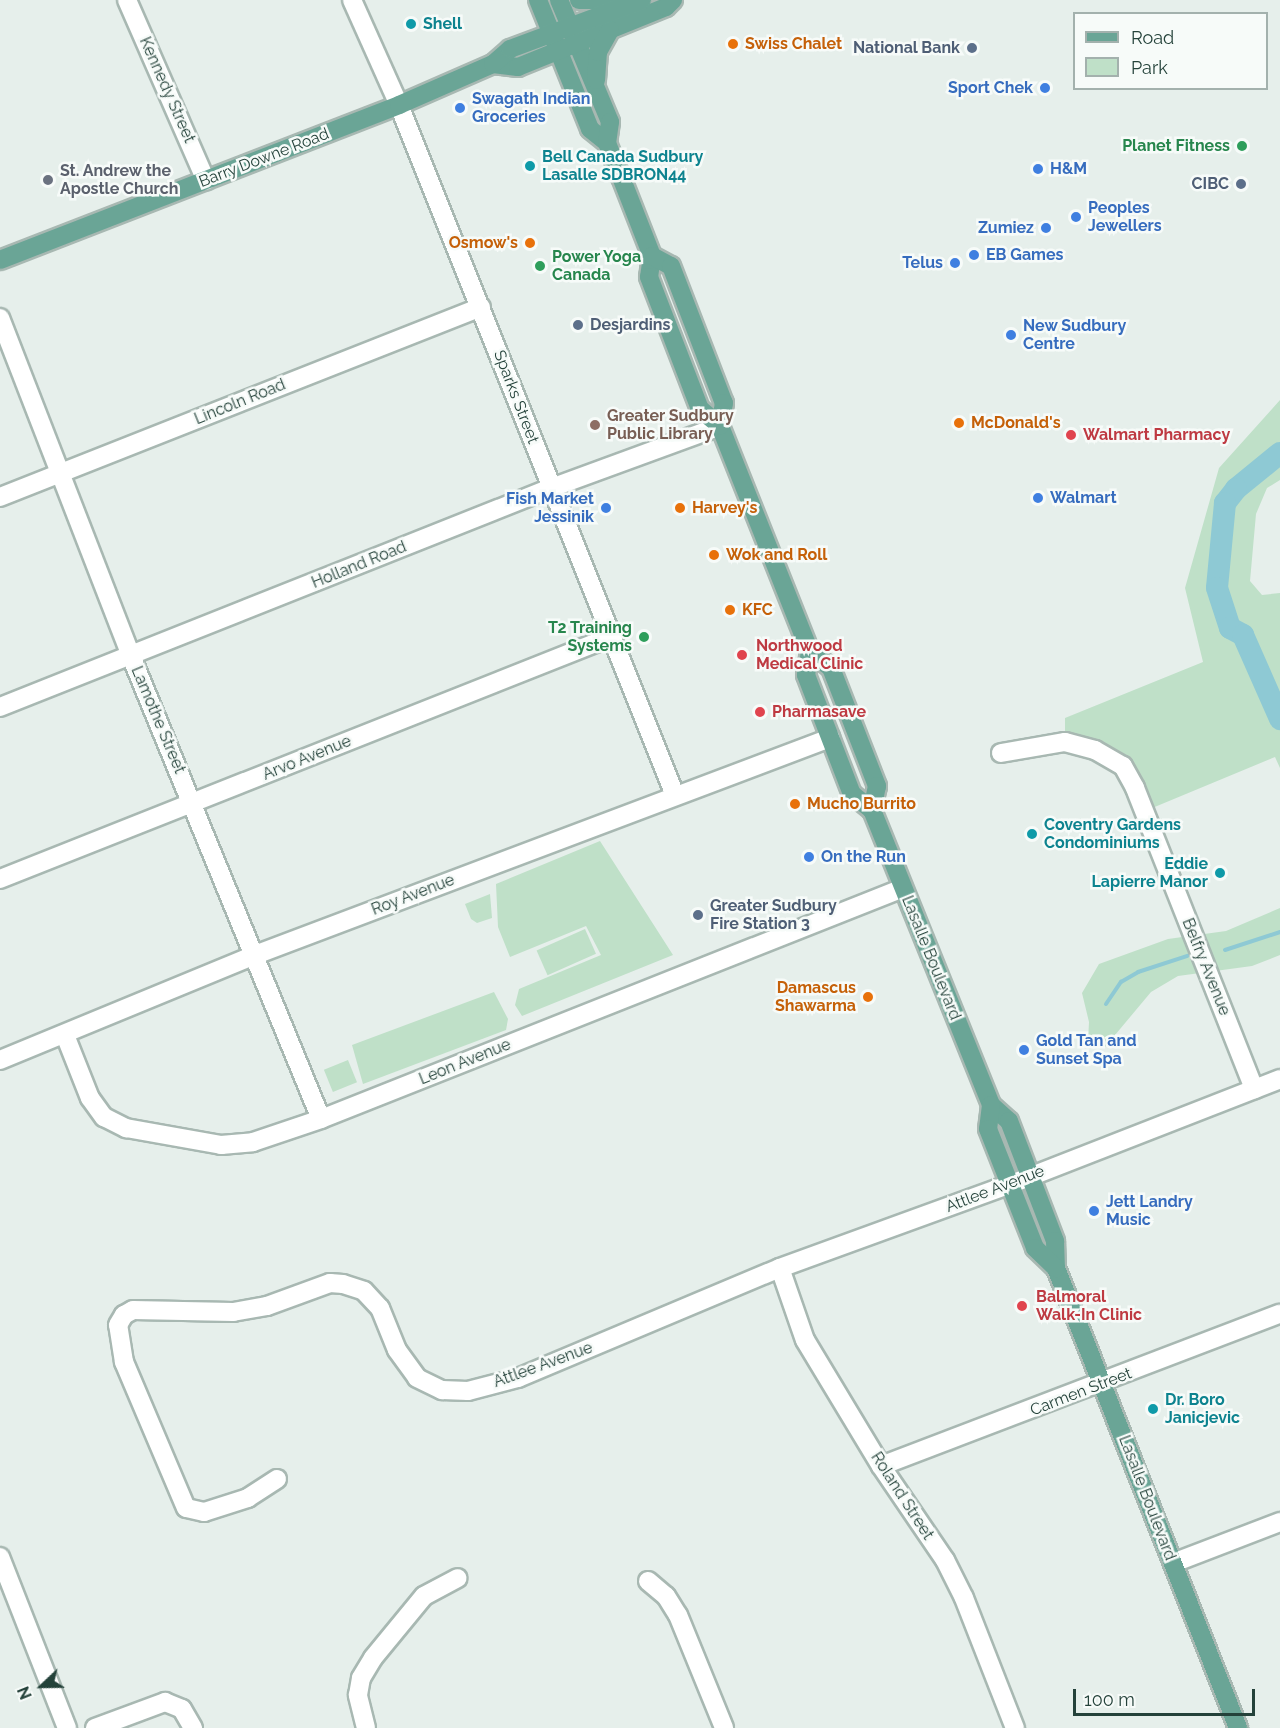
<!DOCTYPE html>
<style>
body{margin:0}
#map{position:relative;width:1280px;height:1728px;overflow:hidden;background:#e6efeb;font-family:Raleway,sans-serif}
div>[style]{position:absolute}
.green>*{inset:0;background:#bfe0c8;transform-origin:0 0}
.stream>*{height:4px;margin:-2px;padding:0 2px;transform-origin:2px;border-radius:2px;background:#8ec9d4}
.river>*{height:22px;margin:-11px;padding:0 11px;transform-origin:11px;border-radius:11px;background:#8ec9d4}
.roads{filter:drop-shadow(2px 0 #a8b8b2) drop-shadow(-2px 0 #a8b8b2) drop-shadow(0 2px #a8b8b2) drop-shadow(0 -2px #a8b8b2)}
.minor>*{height:18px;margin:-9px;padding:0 9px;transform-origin:9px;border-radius:9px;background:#fff}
.major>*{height:18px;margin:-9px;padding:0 9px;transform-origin:9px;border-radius:9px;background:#6aa596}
.dots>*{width:16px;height:16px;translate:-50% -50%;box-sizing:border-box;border:3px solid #f7fbf9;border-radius:50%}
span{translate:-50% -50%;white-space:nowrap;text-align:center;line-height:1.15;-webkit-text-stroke:5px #f7fbf9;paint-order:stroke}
.culture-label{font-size:16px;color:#0d838f;font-weight:700}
.left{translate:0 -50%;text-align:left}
.right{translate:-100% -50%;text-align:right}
.food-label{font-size:16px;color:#c56008;font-weight:700}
.service-label{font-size:16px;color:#4e5e75;font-weight:700}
.shop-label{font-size:16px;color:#366cbe;font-weight:700}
.street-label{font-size:16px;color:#24423a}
.leisure-label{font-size:16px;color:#27864d;font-weight:700}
.worship-label{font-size:16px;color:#5b616d;font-weight:700}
.education-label{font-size:16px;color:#785e54;font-weight:700}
.health-label{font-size:16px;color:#be3a42;font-weight:700}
.legend{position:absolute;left:1073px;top:12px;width:195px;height:78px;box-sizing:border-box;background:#f7fbf9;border:2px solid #a3b1ad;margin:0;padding:8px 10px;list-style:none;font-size:18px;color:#24423a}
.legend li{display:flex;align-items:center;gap:12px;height:30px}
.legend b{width:30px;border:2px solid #a3b1ad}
.north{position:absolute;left:12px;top:1656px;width:60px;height:60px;-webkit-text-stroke:4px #f7fbf9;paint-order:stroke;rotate:248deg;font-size:16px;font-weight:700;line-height:24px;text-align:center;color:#24423a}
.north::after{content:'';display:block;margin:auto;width:21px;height:27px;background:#24423a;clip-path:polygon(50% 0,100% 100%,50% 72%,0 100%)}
.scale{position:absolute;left:1073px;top:1689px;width:182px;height:27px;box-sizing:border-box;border:3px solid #24423a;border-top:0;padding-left:8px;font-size:18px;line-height:21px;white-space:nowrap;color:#24423a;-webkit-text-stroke:4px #f7fbf9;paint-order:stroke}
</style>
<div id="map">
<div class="green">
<i style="clip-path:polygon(1280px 400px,1280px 480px,1267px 488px,1256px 514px,1250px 581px,1262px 595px,1280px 593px,1280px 768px,1275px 757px,1145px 811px,1131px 776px,1065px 740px,1065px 718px,1203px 662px,1185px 588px,1219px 468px)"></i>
<i style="clip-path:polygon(600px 841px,673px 955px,522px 1016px,515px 1005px,519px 989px,601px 955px,586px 926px,510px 957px,498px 927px,496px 884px)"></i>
<i style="clip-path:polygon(490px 894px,492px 918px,477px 923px,471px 919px,465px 904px)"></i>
<i style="clip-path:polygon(1280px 908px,1280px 955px,1252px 966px,1178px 976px,1151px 992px,1105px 1047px,1088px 1042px,1089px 1022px,1082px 993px,1099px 964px,1168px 939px,1226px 931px)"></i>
<i style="left:585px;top:929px;width:27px;height:53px;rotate:66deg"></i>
<i style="clip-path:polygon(494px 992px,508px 1019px,506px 1030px,363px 1084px,352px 1045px)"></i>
<i style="left:348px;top:1060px;width:24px;height:26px;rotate:68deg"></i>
</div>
<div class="stream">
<i style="left:1225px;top:950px;width:58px;rotate:-18.1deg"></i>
<i style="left:1106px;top:1004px;width:27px;rotate:-56deg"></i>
<i style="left:1121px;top:982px;width:20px;rotate:-30deg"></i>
<i style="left:1138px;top:972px;width:52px;rotate:-18.1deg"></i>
</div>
<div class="river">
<i style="left:1280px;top:453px;width:57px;rotate:140.7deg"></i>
<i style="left:1236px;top:489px;width:18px;rotate:128deg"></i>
<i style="left:1225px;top:503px;width:85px;rotate:95.4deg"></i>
<i style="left:1217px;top:588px;width:42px;rotate:72deg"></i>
<i style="left:1230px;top:628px;width:15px;rotate:28deg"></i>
<i style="left:1243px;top:635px;width:92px;rotate:66.2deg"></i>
</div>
<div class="roads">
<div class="minor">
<i style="left:127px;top:0;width:197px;rotate:66.4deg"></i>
<i style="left:352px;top:0;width:115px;rotate:65.9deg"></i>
<i style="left:399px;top:105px;width:743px;rotate:68.2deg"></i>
<i style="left:0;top:318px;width:362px;rotate:68.8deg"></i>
<i style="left:131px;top:656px;width:500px;rotate:67.69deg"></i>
<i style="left:0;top:497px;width:517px;rotate:-21.55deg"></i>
<i style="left:0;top:707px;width:593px;rotate:-21.68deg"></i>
<i style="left:551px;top:488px;width:180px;rotate:-20.1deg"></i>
<i style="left:1001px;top:753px;width:65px;rotate:-9.8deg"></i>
<i style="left:1065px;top:742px;width:31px;rotate:15deg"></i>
<i style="left:1095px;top:750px;width:32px;rotate:30deg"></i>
<i style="left:1123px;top:766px;width:25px;rotate:61deg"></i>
<i style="left:1135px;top:788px;width:324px;rotate:68.4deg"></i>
<i style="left:0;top:879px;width:659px;rotate:-21.62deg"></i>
<i style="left:65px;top:1035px;width:68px;rotate:68.4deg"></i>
<i style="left:90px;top:1098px;width:24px;rotate:54deg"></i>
<i style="left:104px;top:1117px;width:25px;rotate:27deg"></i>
<i style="left:126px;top:1128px;width:97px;rotate:10.1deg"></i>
<i style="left:221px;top:1145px;width:32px;rotate:-5deg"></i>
<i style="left:253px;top:1142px;width:72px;rotate:-18.7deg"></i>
<i style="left:321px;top:1119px;width:626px;rotate:-21.65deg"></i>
<i style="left:0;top:1060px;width:276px;rotate:-22.4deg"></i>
<i style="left:255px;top:955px;width:615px;rotate:-20.68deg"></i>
<i style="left:780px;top:1268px;width:76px;rotate:70.9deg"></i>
<i style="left:805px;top:1340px;width:147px;rotate:58.9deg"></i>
<i style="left:881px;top:1466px;width:114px;rotate:55.8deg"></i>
<i style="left:945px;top:1560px;width:42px;rotate:63.4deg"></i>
<i style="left:964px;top:1598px;width:140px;rotate:68.6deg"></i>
<i style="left:881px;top:1466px;width:427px;rotate:-20.9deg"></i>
<i style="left:277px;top:1479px;width:35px;rotate:147deg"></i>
<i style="left:248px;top:1498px;width:46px;rotate:162.3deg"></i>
<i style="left:204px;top:1512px;width:18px;rotate:-167deg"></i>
<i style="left:186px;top:1508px;width:159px;rotate:-113deg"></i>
<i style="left:124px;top:1362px;width:37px;rotate:-99deg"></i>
<i style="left:118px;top:1325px;width:12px;rotate:-59deg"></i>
<i style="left:124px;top:1315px;width:10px;rotate:-29deg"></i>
<i style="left:133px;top:1310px;width:100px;rotate:1.1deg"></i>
<i style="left:233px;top:1312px;width:35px;rotate:-10deg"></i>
<i style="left:267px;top:1306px;width:67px;rotate:-20.1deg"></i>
<i style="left:330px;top:1283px;width:13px;rotate:4deg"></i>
<i style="left:343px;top:1284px;width:22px;rotate:18deg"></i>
<i style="left:364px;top:1291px;width:23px;rotate:47deg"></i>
<i style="left:380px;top:1308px;width:45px;rotate:68deg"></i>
<i style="left:397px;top:1350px;width:34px;rotate:54deg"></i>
<i style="left:417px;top:1378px;width:28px;rotate:26deg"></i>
<i style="left:442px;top:1390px;width:26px;rotate:2deg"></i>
<i style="left:468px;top:1391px;width:52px;rotate:-14.6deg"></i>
<i style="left:518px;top:1378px;width:284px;rotate:-22.8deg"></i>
<i style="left:780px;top:1268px;width:246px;rotate:-20deg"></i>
<i style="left:1011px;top:1184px;width:289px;rotate:-21.3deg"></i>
<i style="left:0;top:1557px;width:184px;rotate:68.6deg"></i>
<i style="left:1173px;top:1563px;width:115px;rotate:-21deg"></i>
<i style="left:648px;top:1581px;width:23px;rotate:40deg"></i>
<i style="left:666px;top:1596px;width:22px;rotate:58deg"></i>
<i style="left:678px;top:1615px;width:122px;rotate:67.8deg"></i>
<i style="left:95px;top:1728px;width:75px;rotate:-20.4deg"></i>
<i style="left:165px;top:1702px;width:18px;rotate:22deg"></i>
<i style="left:182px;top:1709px;width:22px;rotate:60deg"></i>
<i style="left:366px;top:1728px;width:34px;rotate:-104deg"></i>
<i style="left:358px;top:1695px;width:17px;rotate:-80deg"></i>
<i style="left:361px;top:1678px;width:23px;rotate:-59deg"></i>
<i style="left:373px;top:1658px;width:80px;rotate:-50.6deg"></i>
<i style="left:424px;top:1596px;width:38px;rotate:-28deg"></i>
</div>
<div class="major">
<i style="left:538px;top:0;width:139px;rotate:68deg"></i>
<i style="left:590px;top:129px;width:22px;rotate:39deg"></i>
<i style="left:607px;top:143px;width:37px;rotate:68deg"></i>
<i style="left:621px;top:177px;width:85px;rotate:68.6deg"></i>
<i style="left:652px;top:256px;width:21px;rotate:98deg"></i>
<i style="left:649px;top:277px;width:142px;rotate:68.9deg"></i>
<i style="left:700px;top:409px;width:26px;rotate:40deg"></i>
<i style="left:720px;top:426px;width:243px;rotate:68.3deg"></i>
<i style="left:810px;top:652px;width:26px;rotate:37deg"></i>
<i style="left:831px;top:668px;width:127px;rotate:68.7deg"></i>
<i style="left:877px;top:786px;width:25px;rotate:102deg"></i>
<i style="left:559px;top:0;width:132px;rotate:67.3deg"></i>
<i style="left:610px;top:122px;width:21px;rotate:98deg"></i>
<i style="left:579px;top:0;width:29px"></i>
<i style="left:493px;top:64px;width:25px;rotate:7deg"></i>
<i style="left:518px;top:67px;width:160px;rotate:-22.1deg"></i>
<i style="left:666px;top:7px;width:10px;rotate:-45deg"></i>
<i style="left:596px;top:80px;width:28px;rotate:-86deg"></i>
<i style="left:598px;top:52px;width:25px;rotate:-61deg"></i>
<i style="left:652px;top:256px;width:21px;rotate:28deg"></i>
<i style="left:671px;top:266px;width:147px;rotate:68.9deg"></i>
<i style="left:724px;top:403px;width:23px;rotate:100deg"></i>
<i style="left:0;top:260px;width:428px;rotate:-21.2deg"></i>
<i style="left:399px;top:105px;width:103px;rotate:-23.6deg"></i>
<i style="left:493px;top:64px;width:23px;rotate:-41deg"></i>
<i style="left:510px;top:49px;width:141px;rotate:-20.4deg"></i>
<i style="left:810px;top:652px;width:23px;rotate:100deg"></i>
<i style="left:806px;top:675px;width:128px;rotate:68.9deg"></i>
<i style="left:852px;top:794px;width:26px;rotate:39deg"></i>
<i style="left:872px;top:810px;width:318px;rotate:68deg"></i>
<i style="left:991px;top:1105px;width:24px;rotate:42deg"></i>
<i style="left:1009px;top:1121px;width:129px;rotate:69deg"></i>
<i style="left:1055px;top:1241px;width:27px;rotate:88deg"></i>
<i style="left:1056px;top:1268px;width:495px;rotate:68.4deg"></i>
<i style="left:991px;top:1105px;width:24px;rotate:97deg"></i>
<i style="left:988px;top:1129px;width:128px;rotate:68.4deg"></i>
<i style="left:1035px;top:1248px;width:29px;rotate:44deg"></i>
</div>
</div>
<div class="dots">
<i style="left:411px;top:24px;background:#0f9aa8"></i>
<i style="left:733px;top:44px;background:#e8710a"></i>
<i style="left:972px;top:48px;background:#5c6f8a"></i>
<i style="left:1045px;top:88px;background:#3f7fe0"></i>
<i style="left:460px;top:108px;background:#3f7fe0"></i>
<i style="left:1242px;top:146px;background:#2e9e5b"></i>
<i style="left:530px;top:166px;background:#0f9aa8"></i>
<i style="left:1038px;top:169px;background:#3f7fe0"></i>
<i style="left:48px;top:180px;background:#6b7280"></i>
<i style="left:1241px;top:184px;background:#5c6f8a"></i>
<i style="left:1076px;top:217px;background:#3f7fe0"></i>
<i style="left:1046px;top:228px;background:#3f7fe0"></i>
<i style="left:530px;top:243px;background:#e8710a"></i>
<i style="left:974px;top:255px;background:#3f7fe0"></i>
<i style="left:955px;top:263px;background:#3f7fe0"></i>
<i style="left:540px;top:266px;background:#2e9e5b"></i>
<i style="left:578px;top:325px;background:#5c6f8a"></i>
<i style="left:1011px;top:335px;background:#3f7fe0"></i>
<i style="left:959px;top:423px;background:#e8710a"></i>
<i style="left:595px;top:425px;background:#8d6e63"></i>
<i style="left:1071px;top:435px;background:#e0444e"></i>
<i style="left:1038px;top:498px;background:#3f7fe0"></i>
<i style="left:606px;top:508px;background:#3f7fe0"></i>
<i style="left:680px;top:508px;background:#e8710a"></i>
<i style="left:714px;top:555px;background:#e8710a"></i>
<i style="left:730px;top:610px;background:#e8710a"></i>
<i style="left:644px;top:637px;background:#2e9e5b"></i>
<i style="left:742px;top:655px;background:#e0444e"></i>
<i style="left:760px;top:712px;background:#e0444e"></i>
<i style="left:795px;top:804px;background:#e8710a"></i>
<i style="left:1032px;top:834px;background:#0f9aa8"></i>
<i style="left:809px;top:857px;background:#3f7fe0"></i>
<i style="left:1220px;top:873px;background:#0f9aa8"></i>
<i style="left:698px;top:915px;background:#5c6f8a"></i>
<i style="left:868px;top:997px;background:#e8710a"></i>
<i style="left:1024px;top:1050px;background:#3f7fe0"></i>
<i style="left:1094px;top:1211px;background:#3f7fe0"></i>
<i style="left:1022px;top:1306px;background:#e0444e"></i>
<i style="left:1153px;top:1409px;background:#0f9aa8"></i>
</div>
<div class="culture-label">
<span class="left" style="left:423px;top:24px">Shell</span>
<span class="left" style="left:542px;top:166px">Bell Canada Sudbury<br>Lasalle SDBRON44</span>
<span class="left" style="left:1044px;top:834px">Coventry Gardens<br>Condominiums</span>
<span class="right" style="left:1208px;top:873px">Eddie<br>Lapierre Manor</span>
<span class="left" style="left:1165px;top:1409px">Dr. Boro<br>Janicjevic</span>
</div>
<div class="food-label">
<span class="left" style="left:745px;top:44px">Swiss Chalet</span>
<span class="right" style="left:518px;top:243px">Osmow's</span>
<span class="left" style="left:971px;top:423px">McDonald's</span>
<span class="left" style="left:692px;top:508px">Harvey's</span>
<span class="left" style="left:726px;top:555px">Wok and Roll</span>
<span class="left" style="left:742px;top:610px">KFC</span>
<span class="left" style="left:807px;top:804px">Mucho Burrito</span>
<span class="right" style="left:856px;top:997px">Damascus<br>Shawarma</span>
</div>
<div class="service-label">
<span class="right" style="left:960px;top:48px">National Bank</span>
<span class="right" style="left:1229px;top:184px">CIBC</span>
<span class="left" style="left:590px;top:325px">Desjardins</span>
<span class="left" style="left:710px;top:915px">Greater Sudbury<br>Fire Station 3</span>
</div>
<div class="shop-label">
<span class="right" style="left:1033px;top:88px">Sport Chek</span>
<span class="left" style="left:472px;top:108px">Swagath Indian<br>Groceries</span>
<span class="left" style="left:1050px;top:169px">H&amp;M</span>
<span class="left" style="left:1088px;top:217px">Peoples<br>Jewellers</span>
<span class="right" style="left:1034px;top:228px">Zumiez</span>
<span class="left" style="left:986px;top:255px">EB Games</span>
<span class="right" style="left:943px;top:263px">Telus</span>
<span class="left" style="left:1023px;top:335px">New Sudbury<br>Centre</span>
<span class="left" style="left:1050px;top:498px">Walmart</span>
<span class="right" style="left:594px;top:508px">Fish Market<br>Jessinik</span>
<span class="left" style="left:821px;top:857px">On the Run</span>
<span class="left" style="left:1036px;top:1050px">Gold Tan and<br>Sunset Spa</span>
<span class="left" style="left:1106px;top:1211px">Jett Landry<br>Music</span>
</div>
<div class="street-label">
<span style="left:167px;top:90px;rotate:66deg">Kennedy Street</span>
<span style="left:264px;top:158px;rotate:-21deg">Barry Downe Road</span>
<span style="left:516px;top:397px;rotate:69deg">Sparks Street</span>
<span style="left:240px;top:402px;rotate:-22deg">Lincoln Road</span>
<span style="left:359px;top:565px;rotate:-22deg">Holland Road</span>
<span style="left:158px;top:720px;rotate:67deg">Lamothe Street</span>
<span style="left:307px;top:758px;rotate:-22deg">Arvo Avenue</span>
<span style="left:413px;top:895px;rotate:-21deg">Roy Avenue</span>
<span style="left:931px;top:958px;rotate:68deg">Lasalle Boulevard</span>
<span style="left:1206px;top:967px;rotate:68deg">Belfry Avenue</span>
<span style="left:465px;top:1062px;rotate:-22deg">Leon Avenue</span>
<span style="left:995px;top:1189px;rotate:-21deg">Attlee Avenue</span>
<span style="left:543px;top:1365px;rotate:-20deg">Attlee Avenue</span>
<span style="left:1081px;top:1392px;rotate:-21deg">Carmen Street</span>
<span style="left:902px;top:1496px;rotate:57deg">Roland Street</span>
<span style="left:1147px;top:1498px;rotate:69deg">Lasalle Boulevard</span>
</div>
<div class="leisure-label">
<span class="right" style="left:1230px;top:146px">Planet Fitness</span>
<span class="left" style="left:552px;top:266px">Power Yoga<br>Canada</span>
<span class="right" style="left:632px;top:637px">T2 Training<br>Systems</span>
</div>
<div class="worship-label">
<span class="left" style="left:60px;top:180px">St. Andrew the<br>Apostle Church</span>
</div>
<div class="education-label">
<span class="left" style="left:607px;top:425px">Greater Sudbury<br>Public Library</span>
</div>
<div class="health-label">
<span class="left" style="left:1083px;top:435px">Walmart Pharmacy</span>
<span class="left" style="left:756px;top:655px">Northwood<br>Medical Clinic</span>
<span class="left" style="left:772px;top:712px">Pharmasave</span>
<span class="left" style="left:1036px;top:1306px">Balmoral<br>Walk-In Clinic</span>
</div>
<ul class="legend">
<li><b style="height:8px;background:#6aa596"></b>Road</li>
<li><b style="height:16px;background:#bfe0c8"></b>Park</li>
</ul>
<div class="north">N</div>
<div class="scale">100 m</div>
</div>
